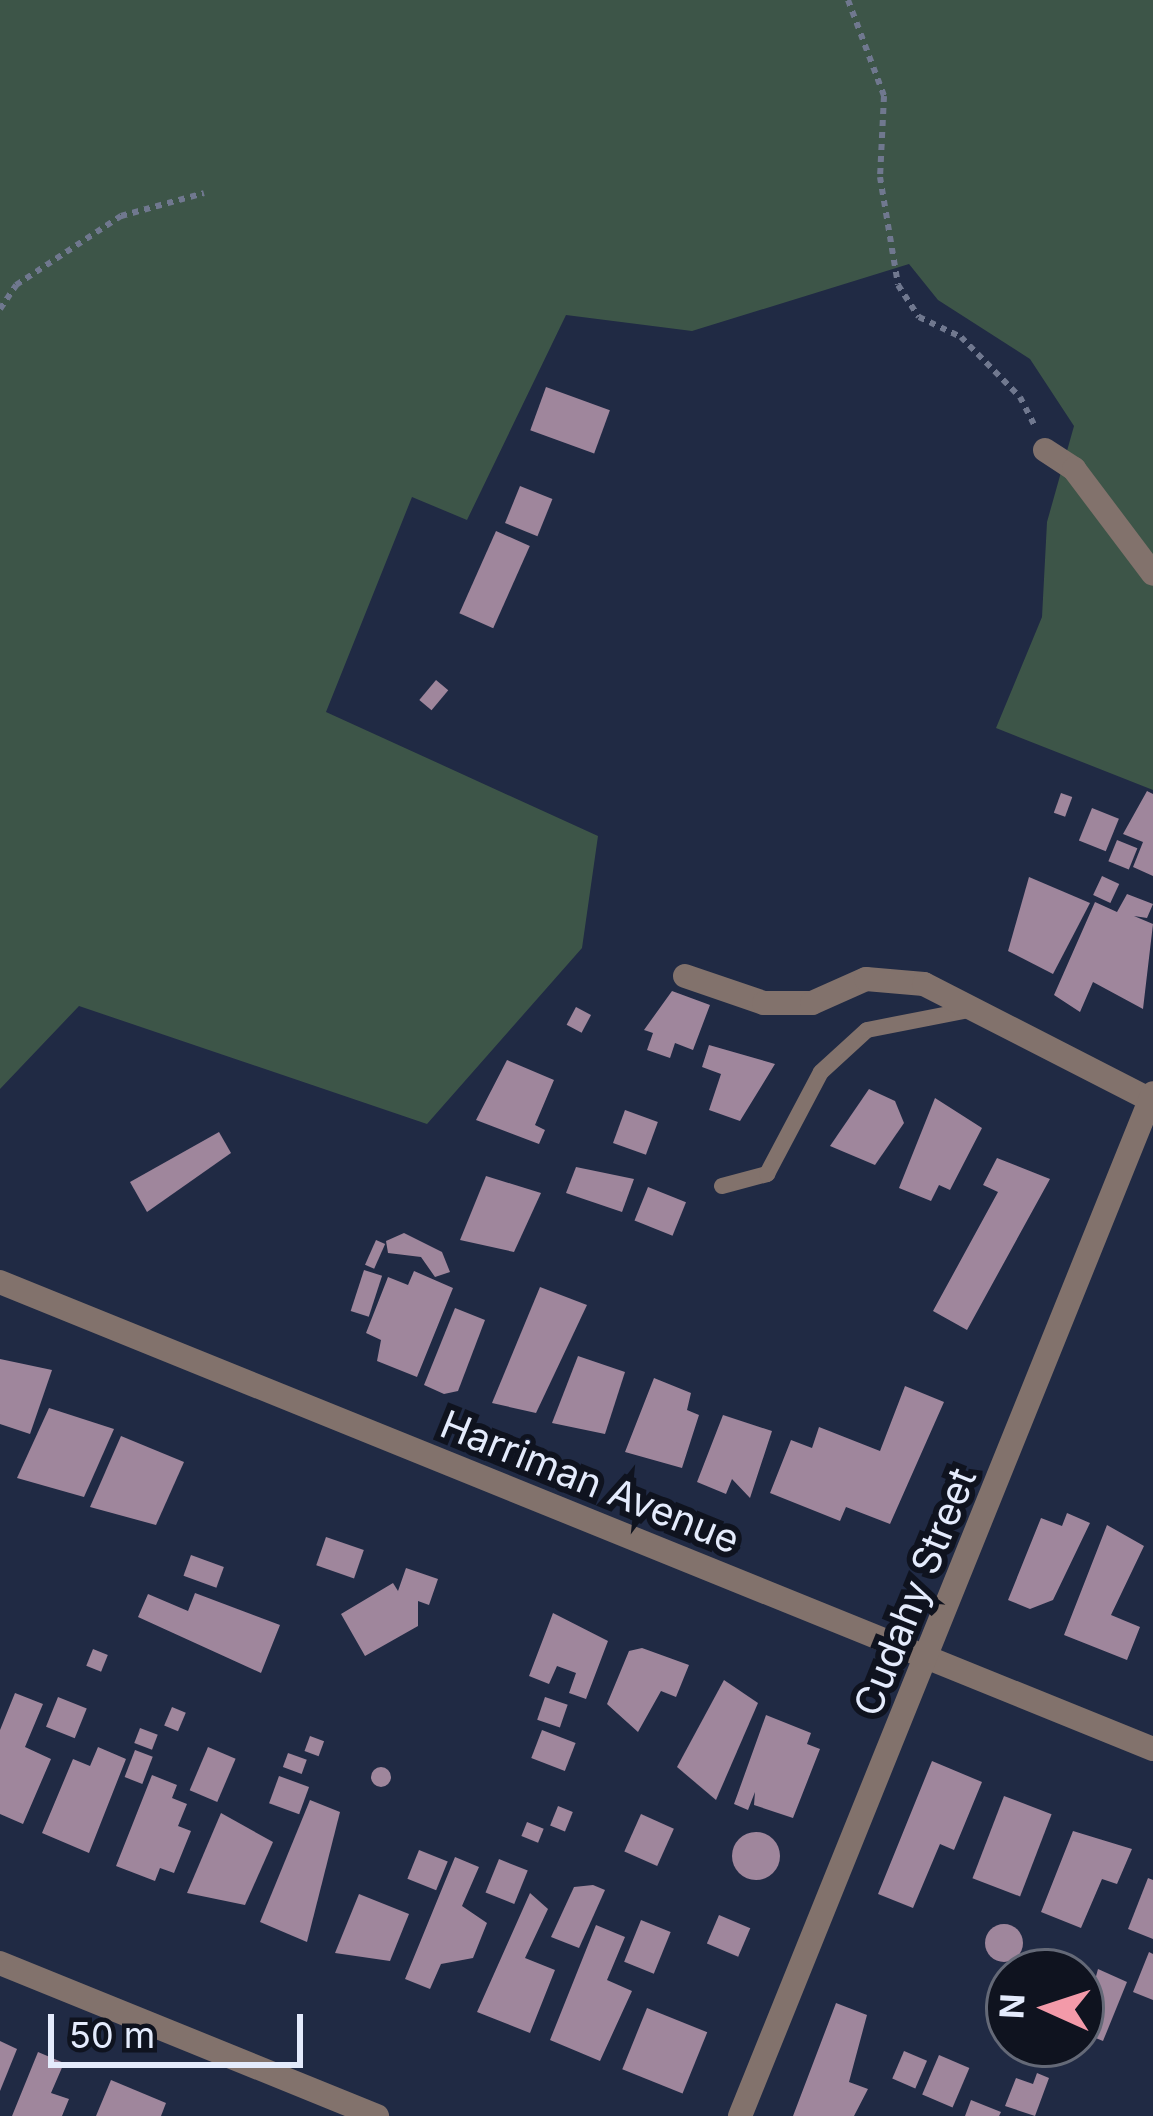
<!DOCTYPE html>
<style>
body{margin:0}
#map{position:relative;width:1153px;height:2116px;overflow:hidden;background:#202a44;font-family:Inter,sans-serif}
div>[style]{position:absolute}
.green>*{inset:0;background:#3d5548}
.building>*{inset:0;background:#9f869c;transform-origin:0 0}
.round{border-radius:50%}
.path>*{height:6px;margin-top:-3px;transform-origin:0;background:repeating-linear-gradient(90deg,#70788f 0 6px,transparent 0 12px)}
.lane>*{height:16px;margin:-8px;padding:0 8px;transform-origin:8px;border-radius:8px;background:#82726c}
.street>*{height:24px;margin:-12px;padding:0 12px;transform-origin:12px;border-radius:12px;background:#82726c}
span{translate:-50% -50%;white-space:nowrap;text-align:center;line-height:1.15;-webkit-text-stroke:12px #0f131f;paint-order:stroke}
.street-label{font-size:39px;color:#e4ebfc}
.north{position:absolute;left:985px;top:1948px;width:120px;height:120px;box-sizing:border-box;background:#0f131f;border:3px solid #646977;border-radius:50%;rotate:273deg;font-size:33px;font-weight:700;line-height:48px;text-align:center;color:#e4ebfc}
.north::after{content:'';display:block;margin:auto;width:42px;height:54px;background:#f39aa9;clip-path:polygon(50% 0,100% 100%,50% 72%,0 100%)}
.scale{position:absolute;left:48px;top:2014px;width:255px;height:54px;box-sizing:border-box;border:6px solid #e4ebfc;border-top:0;padding-left:15px;font-size:36px;line-height:42px;white-space:nowrap;color:#e4ebfc;-webkit-text-stroke:9px #0f131f;paint-order:stroke}
</style>
<div id="map">
<div class="green">
<i style="clip-path:polygon(0 0,1153px 0,1153px 790px,996px 728px,1042px 617px,1047px 522px,1074px 426px,1030px 359px,938px 300px,909px 264px,692px 331px,566px 315px,467px 520px,412px 497px,326px 712px,598px 836px,582px 948px,427px 1124px,79px 1006px,0 1089px)"></i>
</div>
<div class="building">
<i style="left:546px;top:387px;width:68px;height:46px;rotate:20deg"></i>
<i style="left:520px;top:486px;width:35px;height:40px;rotate:22deg"></i>
<i style="left:496px;top:531px;width:37px;height:90px;rotate:24deg"></i>
<i style="left:436px;top:680px;width:16px;height:26px;rotate:40deg"></i>
<i style="clip-path:polygon(1147px 791px,1153px 794px,1153px 876px,1133px 867px,1143px 842px,1123px 834px)"></i>
<i style="left:1061px;top:793px;width:12px;height:21px;rotate:20deg"></i>
<i style="left:1092px;top:808px;width:29px;height:35px;rotate:22deg"></i>
<i style="left:1117px;top:840px;width:22px;height:23px;rotate:22deg"></i>
<i style="left:1102px;top:876px;width:19px;height:21px;rotate:25deg"></i>
<i style="clip-path:polygon(1029px 877px,1090px 903px,1053px 974px,1008px 951px)"></i>
<i style="clip-path:polygon(1127px 894px,1153px 904px,1147px 918px,1134px 916px,1153px 924px,1143px 1009px,1093px 982px,1080px 1012px,1054px 995px,1095px 902px,1117px 912px)"></i>
<i style="clip-path:polygon(672px 991px,710px 1005px,693px 1050px,675px 1043px,670px 1058px,647px 1050px,653px 1033px,644px 1030px)"></i>
<i style="left:576px;top:1007px;width:17px;height:20px;rotate:28deg"></i>
<i style="clip-path:polygon(709px 1045px,775px 1064px,740px 1121px,709px 1110px,721px 1074px,702px 1067px)"></i>
<i style="clip-path:polygon(507px 1060px,554px 1080px,535px 1125px,545px 1130px,539px 1144px,476px 1120px)"></i>
<i style="clip-path:polygon(869px 1089px,895px 1101px,904px 1123px,875px 1165px,830px 1146px)"></i>
<i style="clip-path:polygon(935px 1098px,982px 1128px,950px 1190px,939px 1185px,931px 1201px,899px 1188px)"></i>
<i style="left:625px;top:1110px;width:35px;height:35px;rotate:20deg"></i>
<i style="clip-path:polygon(219px 1132px,231px 1153px,147px 1212px,130px 1182px)"></i>
<i style="clip-path:polygon(997px 1158px,1050px 1179px,967px 1330px,933px 1311px,998px 1192px,983px 1185px)"></i>
<i style="clip-path:polygon(576px 1167px,634px 1179px,622px 1212px,566px 1193px)"></i>
<i style="clip-path:polygon(486px 1176px,541px 1193px,514px 1252px,460px 1240px)"></i>
<i style="left:648px;top:1187px;width:41px;height:36px;rotate:22deg"></i>
<i style="clip-path:polygon(404px 1233px,442px 1252px,450px 1272px,435px 1277px,421px 1257px,388px 1253px,386px 1241px)"></i>
<i style="left:376px;top:1240px;width:10px;height:27px;rotate:24deg"></i>
<i style="left:364px;top:1270px;width:19px;height:43px;rotate:18deg"></i>
<i style="clip-path:polygon(414px 1271px,453px 1288px,417px 1377px,377px 1361px,381px 1340px,366px 1333px,388px 1277px,408px 1285px)"></i>
<i style="clip-path:polygon(540px 1287px,587px 1305px,536px 1413px,492px 1403px)"></i>
<i style="clip-path:polygon(455px 1308px,485px 1320px,458px 1391px,444px 1394px,424px 1385px)"></i>
<i style="clip-path:polygon(578px 1356px,625px 1372px,605px 1434px,552px 1423px)"></i>
<i style="clip-path:polygon(0 1359px,52px 1370px,30px 1434px,0 1424px)"></i>
<i style="clip-path:polygon(654px 1378px,691px 1393px,687px 1410px,699px 1415px,682px 1468px,625px 1452px)"></i>
<i style="clip-path:polygon(905px 1386px,944px 1402px,890px 1524px,846px 1507px,840px 1521px,770px 1493px,791px 1440px,812px 1448px,819px 1427px,880px 1451px)"></i>
<i style="clip-path:polygon(49px 1408px,114px 1429px,84px 1497px,17px 1478px)"></i>
<i style="clip-path:polygon(723px 1415px,772px 1431px,750px 1498px,732px 1479px,726px 1494px,697px 1482px)"></i>
<i style="clip-path:polygon(121px 1436px,184px 1462px,156px 1525px,90px 1507px)"></i>
<i style="clip-path:polygon(1067px 1513px,1090px 1523px,1053px 1600px,1030px 1609px,1008px 1600px,1041px 1518px,1062px 1526px)"></i>
<i style="clip-path:polygon(1107px 1525px,1144px 1546px,1111px 1615px,1140px 1627px,1127px 1660px,1064px 1635px)"></i>
<i style="left:326px;top:1537px;width:40px;height:30px;rotate:19deg"></i>
<i style="left:191px;top:1555px;width:35px;height:22px;rotate:20deg"></i>
<i style="clip-path:polygon(406px 1568px,438px 1579px,429px 1605px,418px 1601px,418px 1626px,365px 1656px,341px 1614px,393px 1583px,398px 1591px)"></i>
<i style="clip-path:polygon(195px 1593px,280px 1625px,261px 1673px,138px 1617px,148px 1594px,188px 1611px)"></i>
<i style="clip-path:polygon(553px 1613px,608px 1641px,586px 1699px,569px 1693px,576px 1673px,557px 1666px,549px 1684px,529px 1676px)"></i>
<i style="clip-path:polygon(642px 1648px,689px 1665px,676px 1697px,661px 1691px,638px 1732px,607px 1704px,629px 1651px)"></i>
<i style="left:93px;top:1649px;width:16px;height:18px;rotate:22deg"></i>
<i style="clip-path:polygon(724px 1680px,758px 1703px,716px 1800px,677px 1767px)"></i>
<i style="clip-path:polygon(15px 1693px,43px 1704px,25px 1747px,51px 1759px,23px 1824px,0 1814px,0 1730px)"></i>
<i style="left:58px;top:1697px;width:31px;height:32px;rotate:22deg"></i>
<i style="left:545px;top:1697px;width:24px;height:24px;rotate:19deg"></i>
<i style="left:172px;top:1707px;width:15px;height:20px;rotate:23deg"></i>
<i style="clip-path:polygon(766px 1715px,811px 1733px,807px 1744px,820px 1749px,793px 1818px,754px 1805px,755px 1792px,748px 1810px,734px 1804px)"></i>
<i style="left:140px;top:1728px;width:19px;height:16px;rotate:21deg"></i>
<i style="left:542px;top:1730px;width:36px;height:30px;rotate:21deg"></i>
<i style="left:310px;top:1736px;width:15px;height:16px;rotate:20deg"></i>
<i style="clip-path:polygon(98px 1747px,126px 1759px,89px 1853px,42px 1833px,73px 1759px,90px 1766px)"></i>
<i style="left:208px;top:1747px;width:30px;height:47px;rotate:23deg"></i>
<i style="left:135px;top:1750px;width:19px;height:29px;rotate:21deg"></i>
<i style="left:288px;top:1753px;width:20px;height:15px;rotate:20deg"></i>
<i style="clip-path:polygon(932px 1761px,982px 1782px,954px 1850px,940px 1844px,913px 1908px,878px 1894px)"></i>
<i class="round" style="left:371px;top:1767px;width:20px;height:20px"></i>
<i style="clip-path:polygon(152px 1775px,177px 1785px,172px 1798px,187px 1804px,178px 1826px,191px 1831px,174px 1873px,160px 1868px,155px 1881px,116px 1866px)"></i>
<i style="left:279px;top:1776px;width:32px;height:29px;rotate:20deg"></i>
<i style="left:1004px;top:1796px;width:51px;height:88px;rotate:21deg"></i>
<i style="clip-path:polygon(310px 1800px,340px 1812px,307px 1942px,260px 1922px)"></i>
<i style="left:558px;top:1806px;width:16px;height:21px;rotate:22deg"></i>
<i style="clip-path:polygon(221px 1813px,273px 1842px,245px 1905px,187px 1893px)"></i>
<i style="left:641px;top:1814px;width:36px;height:41px;rotate:24deg"></i>
<i style="left:527px;top:1822px;width:18px;height:15px;rotate:22deg"></i>
<i style="clip-path:polygon(1073px 1831px,1132px 1849px,1117px 1884px,1102px 1879px,1081px 1928px,1041px 1912px)"></i>
<i class="round" style="left:732px;top:1832px;width:48px;height:48px"></i>
<i style="left:419px;top:1850px;width:31px;height:31px;rotate:22deg"></i>
<i style="clip-path:polygon(455px 1857px,479px 1867px,462px 1906px,487px 1923px,473px 1958px,441px 1964px,430px 1989px,405px 1979px)"></i>
<i style="left:499px;top:1859px;width:31px;height:36px;rotate:22deg"></i>
<i style="clip-path:polygon(1148px 1878px,1153px 1880px,1153px 1939px,1128px 1929px)"></i>
<i style="clip-path:polygon(593px 1885px,605px 1890px,579px 1948px,551px 1937px,574px 1887px)"></i>
<i style="clip-path:polygon(530px 1893px,548px 1909px,525px 1958px,555px 1970px,530px 2033px,477px 2012px)"></i>
<i style="clip-path:polygon(359px 1894px,409px 1914px,390px 1961px,335px 1953px)"></i>
<i style="left:719px;top:1915px;width:34px;height:31px;rotate:23deg"></i>
<i style="left:641px;top:1920px;width:32px;height:45px;rotate:22deg"></i>
<i class="round" style="left:985px;top:1924px;width:38px;height:38px"></i>
<i style="clip-path:polygon(596px 1925px,625px 1937px,607px 1980px,632px 1991px,600px 2061px,550px 2040px)"></i>
<i style="clip-path:polygon(1149px 1952px,1153px 1954px,1153px 2000px,1133px 1992px)"></i>
<i style="clip-path:polygon(1098px 1969px,1127px 1982px,1103px 2041px,1081px 2032px)"></i>
<i style="clip-path:polygon(836px 2003px,867px 2015px,849px 2082px,868px 2089px,854px 2116px,793px 2116px)"></i>
<i style="left:647px;top:2008px;width:65px;height:66px;rotate:22deg"></i>
<i style="clip-path:polygon(0 2041px,17px 2049px,0 2091px)"></i>
<i style="left:904px;top:2051px;width:25px;height:30px;rotate:23deg"></i>
<i style="clip-path:polygon(38px 2052px,64px 2063px,51px 2093px,69px 2099px,62px 2116px,12px 2116px)"></i>
<i style="left:939px;top:2055px;width:33px;height:43px;rotate:23deg"></i>
<i style="clip-path:polygon(1037px 2073px,1049px 2078px,1035px 2116px,1005px 2106px,1016px 2078px,1033px 2084px)"></i>
<i style="clip-path:polygon(111px 2080px,166px 2103px,161px 2116px,96px 2116px)"></i>
<i style="clip-path:polygon(971px 2100px,1001px 2112px,999px 2116px,965px 2116px)"></i>
</div>
<div class="path">
<i style="left:848px;top:0;width:103px;rotate:69.4deg"></i>
<i style="left:884px;top:96px;width:81px;rotate:92.8deg"></i>
<i style="left:880px;top:177px;width:109px;rotate:80.5deg"></i>
<i style="left:898px;top:285px;width:38px;rotate:57deg"></i>
<i style="left:919px;top:317px;width:47px;rotate:25.5deg"></i>
<i style="left:961px;top:337px;width:84px;rotate:45.5deg"></i>
<i style="left:1020px;top:397px;width:31px;rotate:63deg"></i>
<i style="left:0;top:309px;width:29px;rotate:-56deg"></i>
<i style="left:16px;top:285px;width:126px;rotate:-33.3deg"></i>
<i style="left:121px;top:216px;width:86px;rotate:-15.5deg"></i>
</div>
<div class="lane">
<i style="left:722px;top:1186px;width:47px;rotate:-14.9deg"></i>
<i style="left:767px;top:1174px;width:115px;rotate:-62.1deg"></i>
<i style="left:821px;top:1072px;width:62px;rotate:-42.4deg"></i>
<i style="left:867px;top:1030px;width:104px;rotate:-11.1deg"></i>
</div>
<div class="street">
<i style="left:1045px;top:450px;width:35px;rotate:33deg"></i>
<i style="left:1074px;top:469px;width:131px;rotate:53deg"></i>
<i style="left:685px;top:976px;width:83px;rotate:18.9deg"></i>
<i style="left:764px;top:1003px;width:48px"></i>
<i style="left:812px;top:1003px;width:59px;rotate:-24deg"></i>
<i style="left:866px;top:979px;width:58px;rotate:4.9deg"></i>
<i style="left:924px;top:984px;width:257px;rotate:27.1deg"></i>
<i style="left:0;top:1282px;width:1244px;rotate:22.05deg"></i>
<i style="left:0;top:1963px;width:407px;rotate:22.1deg"></i>
<i style="left:740px;top:2116px;width:1103px;rotate:-68.02deg"></i>
</div>
<div class="street-label">
<span style="left:590px;top:1482px;rotate:22deg">Harriman Avenue</span>
<span style="left:915px;top:1592px;rotate:-68deg">Cudahy Street</span>
</div>
<div class="north">N</div>
<div class="scale">50 m</div>
</div>
